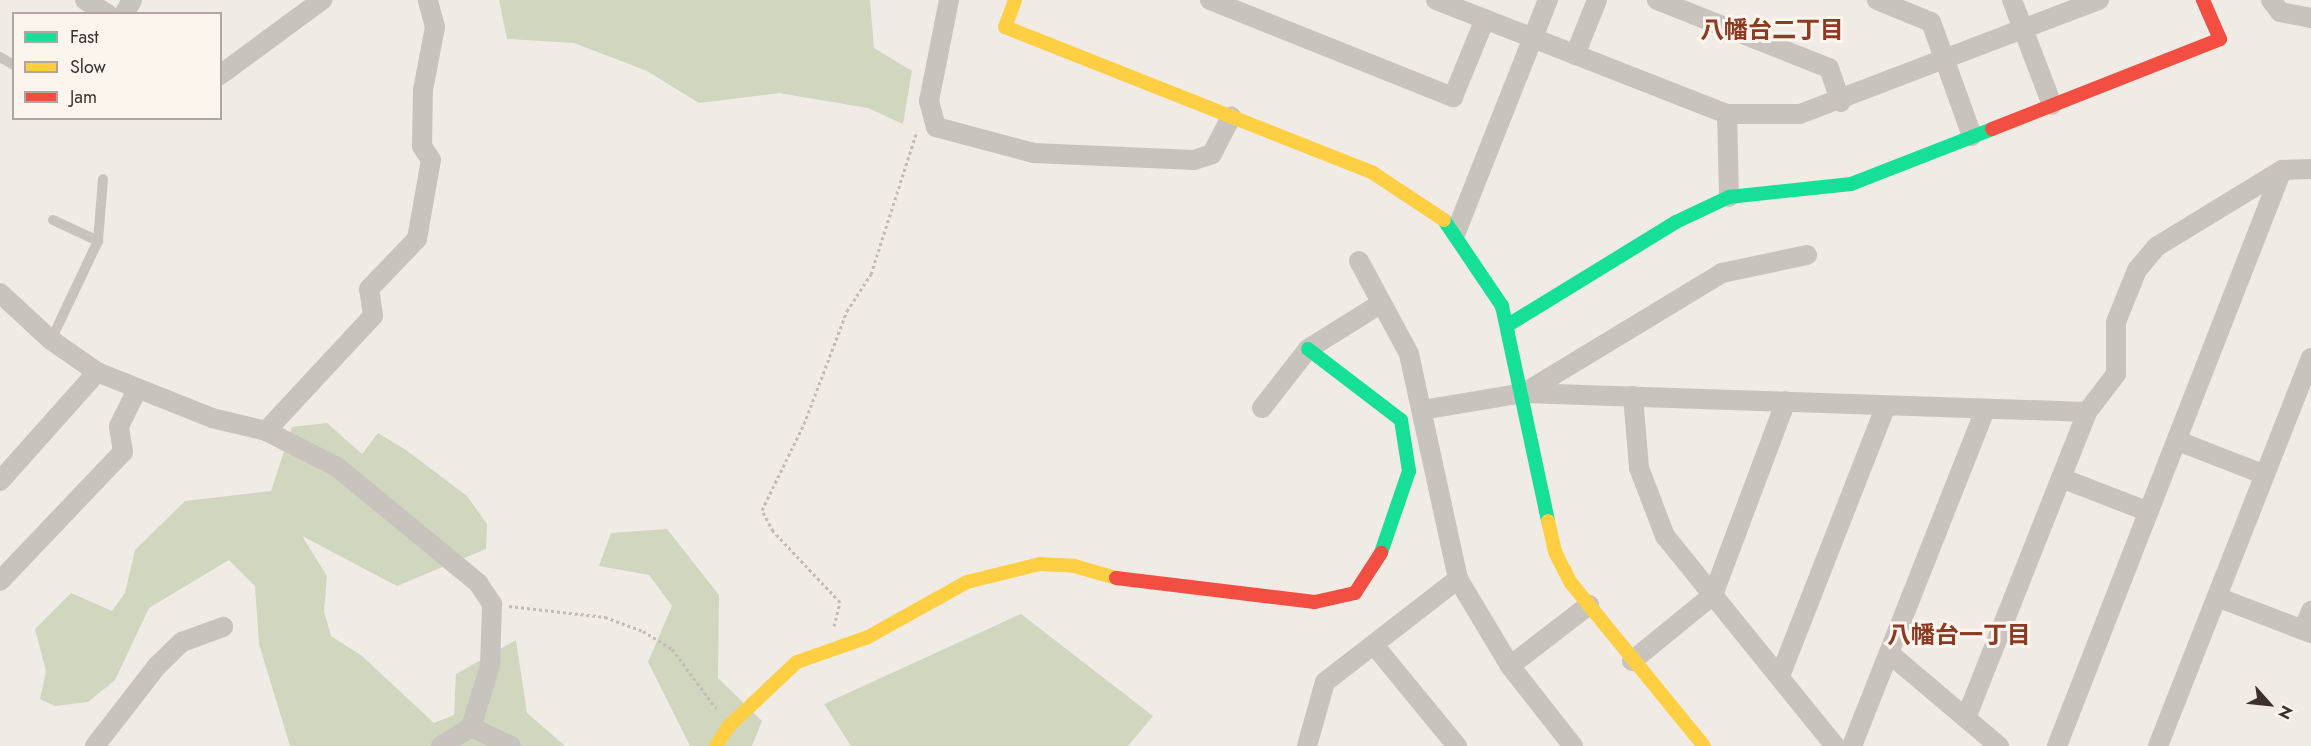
<!DOCTYPE html>
<meta charset="utf-8">
<style>
body{margin:0}
#map{position:relative;width:2311px;height:746px;overflow:hidden;background:#f0ebe5;font-family:Jost,"Noto Sans JP",sans-serif}
div>[style]{position:absolute}
.green>*{inset:0;background:#d1d6bf}
.path>*{height:3px;margin-top:-1.5px;transform-origin:0;background:repeating-linear-gradient(90deg,#c2bbb6 0 3px,transparent 0 6px)}
.lane>*{height:10px;margin:-5px;padding:0 5px;transform-origin:5px;border-radius:5px;background:#c9c3be}
.street>*{height:20px;margin:-10px;padding:0 10px;transform-origin:10px;border-radius:10px;background:#c9c3be}
.fast>*{height:14px;margin:-7px;padding:0 7px;transform-origin:7px;border-radius:7px;background:#16e098}
.slow>*{height:14px;margin:-7px;padding:0 7px;transform-origin:7px;border-radius:7px;background:#ffcf43}
.jam>*{height:14px;margin:-7px;padding:0 7px;transform-origin:7px;border-radius:7px;background:#f24e42}
span{translate:-50% -50%;white-space:nowrap;text-align:center;line-height:1.15;-webkit-text-stroke:6px #fbf5ee;paint-order:stroke}
.neighbourhood-label{font-size:24px;color:#8c3b22;font-weight:700}
.legend{position:absolute;left:12px;top:12px;width:210px;height:108px;box-sizing:border-box;background:#fbf5ee;border:2px solid #aea6a0;margin:0;padding:8px 10px;list-style:none;font-size:18px;color:#3b302b}
.legend li{display:flex;align-items:center;gap:12px;height:30px}
.legend b{width:30px;border:2px solid #aea6a0}
.north{position:absolute;left:2239px;top:674px;width:60px;height:60px;-webkit-text-stroke:4px #fbf5ee;paint-order:stroke;rotate:117deg;font-size:16px;font-weight:700;line-height:24px;text-align:center;color:#3b302b}
.north::after{content:'';display:block;margin:auto;width:21px;height:27px;background:#3b302b;clip-path:polygon(50% 0,100% 100%,50% 72%,0 100%)}
</style>
<div id="map">
<div class="green">
<i style="clip-path:polygon(499px 0,870px 0,874px 48px,912px 71px,903px 124px,868px 108px,779px 93px,699px 103px,647px 71px,574px 43px,507px 39px)"></i>
<i style="clip-path:polygon(327px 423px,362px 454px,378px 433px,406px 450px,467px 496px,487px 524px,486px 549px,397px 586px,302px 536px,327px 576px,324px 611px,331px 636px,362px 656px,434px 723px,454px 715px,456px 674px,516px 640px,527px 713px,565px 746px,290px 746px,259px 644px,255px 586px,229px 560px,149px 608px,115px 680px,88px 702px,55px 706px,40px 699px,46px 671px,35px 629px,71px 593px,112px 611px,125px 593px,135px 550px,185px 501px,271px 491px,292px 427px)"></i>
<i style="clip-path:polygon(667px 529px,719px 595px,718px 678px,762px 721px,752px 746px,690px 746px,648px 662px,672px 606px,649px 575px,599px 566px,611px 533px)"></i>
<i style="clip-path:polygon(1021px 614px,1153px 716px,1128px 746px,851px 746px,824px 704px)"></i>
</div>
<div class="path">
<i style="left:509px;top:606px;width:97px;rotate:6.5deg"></i>
<i style="left:605px;top:617px;width:40px;rotate:20.2deg"></i>
<i style="left:643px;top:631px;width:34px;rotate:32deg"></i>
<i style="left:672px;top:649px;width:74px;rotate:53.3deg"></i>
<i style="left:834px;top:626px;width:25px;rotate:-76deg"></i>
<i style="left:840px;top:602px;width:98px;rotate:-133.3deg"></i>
<i style="left:773px;top:531px;width:24px;rotate:-118deg"></i>
<i style="left:762px;top:510px;width:96px;rotate:-64deg"></i>
<i style="left:804px;top:424px;width:121px;rotate:-69.2deg"></i>
<i style="left:847px;top:311px;width:44px;rotate:-57deg"></i>
<i style="left:871px;top:274px;width:150px;rotate:-72.2deg"></i>
</div>
<div class="lane">
<i style="left:0;top:57px;width:16px;rotate:30deg"></i>
<i style="left:53px;top:220px;width:50px;rotate:25deg"></i>
<i style="left:51px;top:340px;width:110px;rotate:-64.6deg"></i>
<i style="left:98px;top:241px;width:62px;rotate:-85.4deg"></i>
</div>
<div class="street">
<i style="left:85px;top:0;width:26px;rotate:32deg"></i>
<i style="left:949px;top:0;width:103px;rotate:101.2deg"></i>
<i style="left:929px;top:101px;width:27px;rotate:75deg"></i>
<i style="left:936px;top:127px;width:101px;rotate:14.9deg"></i>
<i style="left:1034px;top:153px;width:160px;rotate:2.5deg"></i>
<i style="left:1194px;top:160px;width:19px;rotate:-18deg"></i>
<i style="left:1212px;top:154px;width:42px;rotate:-62.8deg"></i>
<i style="left:1210px;top:0;width:262px;rotate:21.8deg"></i>
<i style="left:1453px;top:97px;width:84px;rotate:-67.7deg"></i>
<i style="left:1436px;top:0;width:313px;rotate:21.4deg"></i>
<i style="left:1727px;top:114px;width:73px"></i>
<i style="left:1800px;top:114px;width:320px;rotate:-20.9deg"></i>
<i style="left:1657px;top:0;width:185px;rotate:21.6deg"></i>
<i style="left:1829px;top:68px;width:36px;rotate:71deg"></i>
<i style="left:1877px;top:0;width:58px;rotate:22.2deg"></i>
<i style="left:1931px;top:22px;width:121px;rotate:70.2deg"></i>
<i style="left:2012px;top:0;width:112px;rotate:69.1deg"></i>
<i style="left:2271px;top:0;width:15px;rotate:53deg"></i>
<i style="left:2280px;top:12px;width:32px;rotate:11deg"></i>
<i style="left:124px;top:14px;width:16px;rotate:-60deg"></i>
<i style="left:1575px;top:55px;width:59px;rotate:-68.2deg"></i>
<i style="left:220px;top:75px;width:127px;rotate:-36.3deg"></i>
<i style="left:1727px;top:114px;width:83px;rotate:88.6deg"></i>
<i style="left:1456px;top:232px;width:250px;rotate:-68.4deg"></i>
<i style="left:1359px;top:261px;width:106px;rotate:61.7deg"></i>
<i style="left:1409px;top:354px;width:230px;rotate:77.7deg"></i>
<i style="left:1458px;top:579px;width:101px;rotate:59.1deg"></i>
<i style="left:1510px;top:666px;width:102px;rotate:51.8deg"></i>
<i style="left:0;top:293px;width:69px;rotate:42.7deg"></i>
<i style="left:51px;top:340px;width:56px;rotate:34.8deg"></i>
<i style="left:97px;top:372px;width:124px;rotate:21.8deg"></i>
<i style="left:212px;top:418px;width:56px;rotate:13.5deg"></i>
<i style="left:266px;top:431px;width:80px;rotate:26.9deg"></i>
<i style="left:337px;top:467px;width:183px;rotate:39.4deg"></i>
<i style="left:478px;top:583px;width:25px;rotate:56deg"></i>
<i style="left:492px;top:604px;width:62px;rotate:91.8deg"></i>
<i style="left:490px;top:666px;width:64px;rotate:107.3deg"></i>
<i style="left:471px;top:727px;width:44px;rotate:25.4deg"></i>
<i style="left:1524px;top:393px;width:232px;rotate:-31.2deg"></i>
<i style="left:1722px;top:273px;width:87px;rotate:-12deg"></i>
<i style="left:1633px;top:396px;width:72px;rotate:85.2deg"></i>
<i style="left:1639px;top:468px;width:73px;rotate:69.1deg"></i>
<i style="left:1665px;top:536px;width:270px;rotate:51deg"></i>
<i style="left:1262px;top:408px;width:75px;rotate:-52.1deg"></i>
<i style="left:1308px;top:349px;width:85px;rotate:-32deg"></i>
<i style="left:1422px;top:410px;width:103px;rotate:-9.5deg"></i>
<i style="left:1524px;top:393px;width:563px;rotate:1.93deg"></i>
<i style="left:266px;top:431px;width:157px;rotate:-47.1deg"></i>
<i style="left:373px;top:316px;width:27px;rotate:-98deg"></i>
<i style="left:369px;top:289px;width:69px;rotate:-46.2deg"></i>
<i style="left:417px;top:239px;width:80px;rotate:-80deg"></i>
<i style="left:431px;top:160px;width:17px;rotate:-123deg"></i>
<i style="left:422px;top:146px;width:56px;rotate:-89deg"></i>
<i style="left:423px;top:90px;width:64px;rotate:-79.2deg"></i>
<i style="left:435px;top:27px;width:28px;rotate:-105deg"></i>
<i style="left:2178px;top:441px;width:93px;rotate:21.3deg"></i>
<i style="left:2061px;top:478px;width:94px;rotate:21.1deg"></i>
<i style="left:0;top:481px;width:146px;rotate:-48.3deg"></i>
<i style="left:0;top:581px;width:178px;rotate:-46.4deg"></i>
<i style="left:123px;top:452px;width:26px;rotate:-99deg"></i>
<i style="left:119px;top:426px;width:42px;rotate:-63.4deg"></i>
<i style="left:2217px;top:597px;width:101px;rotate:21deg"></i>
<i style="left:2303px;top:630px;width:21px;rotate:-67deg"></i>
<i style="left:1374px;top:645px;width:131px;rotate:50.6deg"></i>
<i style="left:1890px;top:654px;width:143px;rotate:40.2deg"></i>
<i style="left:1632px;top:661px;width:104px;rotate:-39.2deg"></i>
<i style="left:1713px;top:595px;width:207px;rotate:-69.4deg"></i>
<i style="left:1510px;top:666px;width:100px;rotate:-37.7deg"></i>
<i style="left:1780px;top:676px;width:290px;rotate:-68.6deg"></i>
<i style="left:1966px;top:718px;width:329px;rotate:-68.4deg"></i>
<i style="left:2087px;top:412px;width:48px;rotate:-52.7deg"></i>
<i style="left:2116px;top:374px;width:52px;rotate:-90deg"></i>
<i style="left:2116px;top:322px;width:56px;rotate:-68deg"></i>
<i style="left:2137px;top:270px;width:30px;rotate:-50deg"></i>
<i style="left:2156px;top:247px;width:148px;rotate:-31.4deg"></i>
<i style="left:2282px;top:170px;width:29px;rotate:-2deg"></i>
<i style="left:95px;top:746px;width:101px;rotate:-52.2deg"></i>
<i style="left:157px;top:666px;width:35px;rotate:-44deg"></i>
<i style="left:182px;top:642px;width:44px;rotate:-20.1deg"></i>
<i style="left:441px;top:746px;width:36px;rotate:-32deg"></i>
<i style="left:1307px;top:746px;width:66px;rotate:-74.3deg"></i>
<i style="left:1325px;top:682px;width:168px;rotate:-37.8deg"></i>
<i style="left:1852px;top:746px;width:361px;rotate:-68.4deg"></i>
<i style="left:2057px;top:746px;width:618px;rotate:-68.66deg"></i>
<i style="left:2158px;top:746px;width:417px;rotate:-68.5deg"></i>
</div>
<div class="fast">
<i style="left:1444px;top:220px;width:104px;rotate:56deg"></i>
<i style="left:1502px;top:306px;width:220px;rotate:77.9deg"></i>
<i style="left:1508px;top:325px;width:197px;rotate:-31.5deg"></i>
<i style="left:1676px;top:222px;width:59px;rotate:-25.3deg"></i>
<i style="left:1729px;top:197px;width:123px;rotate:-6.1deg"></i>
<i style="left:1851px;top:184px;width:151px;rotate:-21.3deg"></i>
<i style="left:1308px;top:349px;width:117px;rotate:37.4deg"></i>
<i style="left:1401px;top:420px;width:52px;rotate:81.1deg"></i>
<i style="left:1409px;top:471px;width:87px;rotate:108.9deg"></i>
</div>
<div class="slow">
<i style="left:1015px;top:0;width:29px;rotate:110deg"></i>
<i style="left:1005px;top:27px;width:396px;rotate:21.6deg"></i>
<i style="left:1373px;top:173px;width:85px;rotate:33.5deg"></i>
<i style="left:1548px;top:521px;width:32px;rotate:77deg"></i>
<i style="left:1555px;top:552px;width:35px;rotate:63deg"></i>
<i style="left:1571px;top:583px;width:210px;rotate:50.8deg"></i>
<i style="left:716px;top:746px;width:24px;rotate:-57deg"></i>
<i style="left:729px;top:726px;width:93px;rotate:-43.3deg"></i>
<i style="left:797px;top:662px;width:75px;rotate:-19.4deg"></i>
<i style="left:868px;top:637px;width:113px;rotate:-29.1deg"></i>
<i style="left:967px;top:582px;width:75px;rotate:-13.9deg"></i>
<i style="left:1040px;top:564px;width:34px;rotate:3deg"></i>
<i style="left:1074px;top:566px;width:44px;rotate:15.9deg"></i>
</div>
<div class="jam">
<i style="left:1992px;top:129px;width:245px;rotate:-21.5deg"></i>
<i style="left:2220px;top:39px;width:43px;rotate:-113.6deg"></i>
<i style="left:1116px;top:578px;width:200px;rotate:6.9deg"></i>
<i style="left:1315px;top:602px;width:41px;rotate:-12.7deg"></i>
<i style="left:1355px;top:593px;width:48px;rotate:-57deg"></i>
</div>
<div class="neighbourhood-label">
<span style="left:1772px;top:30px">八幡台二丁目</span>
<span style="left:1959px;top:635px">八幡台一丁目</span>
</div>
<ul class="legend">
<li><b style="height:8px;background:#16e098"></b>Fast</li>
<li><b style="height:8px;background:#ffcf43"></b>Slow</li>
<li><b style="height:8px;background:#f24e42"></b>Jam</li>
</ul>
<div class="north">N</div>
</div>
